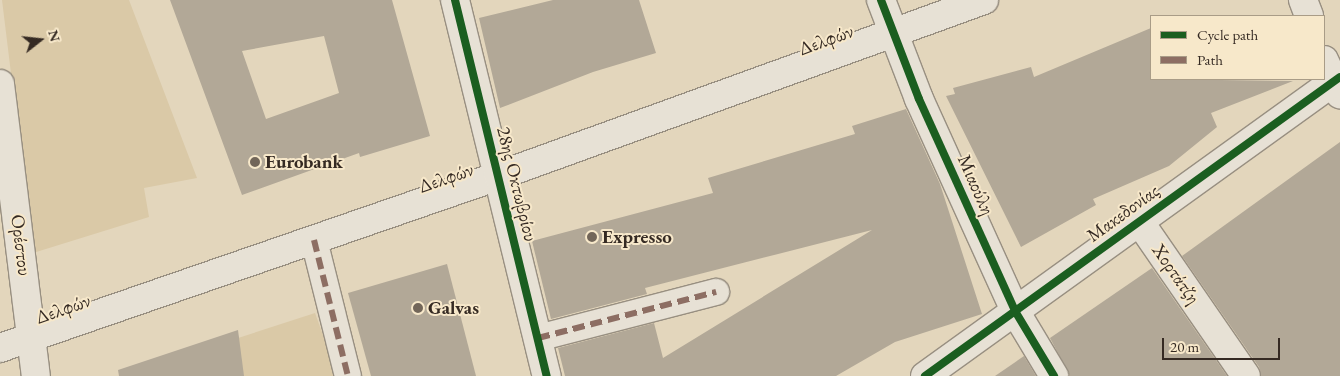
<!DOCTYPE html>
<meta charset="utf-8">
<style>
body{margin:0}
#map{position:relative;width:1340px;height:376px;overflow:hidden;background:#e3d6bc;font-family:"EB Garamond",serif}
div>[style]{position:absolute}
.green>*{inset:0;background:#dac9a7}
.building>*{inset:0;background:#b2a897}
.roads{filter:drop-shadow(1px 0 #988f81) drop-shadow(-1px 0 #988f81) drop-shadow(0 1px #988f81) drop-shadow(0 -1px #988f81)}
.pedestrian>*{height:26px;margin:-13px;padding:0 13px;transform-origin:13px;border-radius:13px;background:#e7e1d5}
.minor>*{height:28px;margin:-14px;padding:0 14px;transform-origin:14px;border-radius:14px;background:#e7e1d5}
.tertiary>*{height:28px;margin:-14px;padding:0 14px;transform-origin:14px;border-radius:14px;background:#e7e1d5}
.secondary>*{height:28px;margin:-14px;padding:0 14px;transform-origin:14px;border-radius:14px;background:#e7e1d5}
.quiet>*{height:6px;margin-top:-3px;transform-origin:0;background:repeating-linear-gradient(90deg,#8d6e63 0 12px,transparent 0 18px)}
.cycleway>*{height:8px;margin:-4px;padding:0 4px;transform-origin:4px;border-radius:4px;background:#1b5e20}
.dots>*{width:14px;height:14px;translate:-50% -50%;box-sizing:border-box;border:2px solid #f7e8ca;border-radius:50%}
span{translate:-50% -50%;white-space:nowrap;text-align:center;line-height:1.15;-webkit-text-stroke:4px #f7e8ca;paint-order:stroke}
.street-label{font-size:19px;color:#352a23}
.poi-label{font-size:19px;color:#352a23;font-weight:700}
.left{translate:0 -50%;text-align:left}
.legend{position:absolute;left:1150px;top:15px;width:175px;height:65px;box-sizing:border-box;background:#f7e8ca;border:1px solid #a99c87;margin:0;padding:6px 9px;list-style:none;font-size:15px;color:#352a23}
.legend li{display:flex;align-items:center;gap:10px;height:25px}
.legend b{width:25px;border:1px solid #a99c87}
.north{position:absolute;left:15px;top:15px;width:50px;height:50px;-webkit-text-stroke:4px #f7e8ca;paint-order:stroke;rotate:74deg;font-size:14px;font-weight:700;line-height:20px;text-align:center;color:#352a23}
.north::after{content:'';display:block;margin:auto;width:18px;height:22px;background:#352a23;clip-path:polygon(50% 0,100% 100%,50% 72%,0 100%)}
.scale{position:absolute;left:1162px;top:338px;width:118px;height:22px;box-sizing:border-box;border:2px solid #352a23;border-top:0;padding-left:6px;font-size:15px;line-height:18px;white-space:nowrap;color:#352a23;-webkit-text-stroke:4px #f7e8ca;paint-order:stroke}
</style>
<div id="map">
<div class="green">
<i style="clip-path:polygon(2px 0,129px 0,197px 178px,144px 188px,149px 217px,33px 253px)"></i>
<i style="clip-path:polygon(315px 313px,338px 376px,241px 376px,235px 339px)"></i>
</div>
<div class="building">
<i style="clip-path:polygon(evenodd,170px 0,392px 0,430px 136px,360px 157px,359px 153px,242px 195px,170px 0,324px 36px,339px 93px,266px 119px,242px 51px,324px 36px)"></i>
<i style="clip-path:polygon(553px 0,639px 0,656px 53px,593px 72px,500px 108px,479px 18px)"></i>
<i style="clip-path:polygon(1151px 28px,1151px 79px,1293px 81px,1211px 113px,1217px 127px,1169px 166px,1093px 199px,1096px 205px,1021px 247px,946px 96px,955px 94px,953px 88px,1031px 67px,1034px 77px)"></i>
<i style="clip-path:polygon(906px 109px,940px 184px,982px 314px,895px 342px,836px 376px,565px 376px,558px 348px,654px 323px,663px 358px,872px 230px,645px 288px,647px 294px,551px 319px,532px 241px,713px 193px,708px 178px,855px 134px,852px 126px)"></i>
<i style="clip-path:polygon(1340px 142px,1340px 376px,1261px 376px,1259px 367px,1182px 256px)"></i>
<i style="clip-path:polygon(447px 264px,476px 376px,371px 376px,348px 293px)"></i>
<i style="clip-path:polygon(1152px 268px,1227px 376px,1070px 376px,1050px 338px)"></i>
<i style="clip-path:polygon(238px 330px,244px 376px,119px 376px,118px 370px)"></i>
<i style="clip-path:polygon(1024px 356px,1036px 376px,995px 376px)"></i>
</div>
<div class="roads">
<div class="pedestrian">
<i style="left:314px;top:240px;width:140px;rotate:76deg"></i>
<i style="left:538px;top:338px;width:184px;rotate:-14.5deg"></i>
</div>
<div class="minor">
<i style="left:881px;top:0;width:106px;rotate:69deg"></i>
<i style="left:919px;top:99px;width:233px;rotate:65.6deg"></i>
<i style="left:1015px;top:311px;width:76px;rotate:59deg"></i>
<i style="left:1303px;top:0;width:17px;rotate:69deg"></i>
<i style="left:1324px;top:60px;width:38px;rotate:65deg"></i>
<i style="left:0;top:84px;width:294px;rotate:83deg"></i>
<i style="left:1139px;top:221px;width:188px;rotate:55.4deg"></i>
</div>
<div class="tertiary">
<i style="left:455px;top:0;width:387px;rotate:76.3deg"></i>
<i style="left:925px;top:376px;width:511px;rotate:-35.77deg"></i>
</div>
<div class="secondary">
<i style="left:0;top:348px;width:527px;rotate:-19.05deg"></i>
<i style="left:498px;top:176px;width:517px;rotate:-19.91deg"></i>
</div>
</div>
<div class="quiet">
<i style="left:314px;top:240px;width:140px;rotate:76deg"></i>
<i style="left:538px;top:338px;width:184px;rotate:-14.5deg"></i>
</div>
<div class="cycleway">
<i style="left:455px;top:0;width:387px;rotate:76.3deg"></i>
<i style="left:881px;top:0;width:106px;rotate:69deg"></i>
<i style="left:919px;top:99px;width:233px;rotate:65.6deg"></i>
<i style="left:1015px;top:311px;width:76px;rotate:59deg"></i>
<i style="left:925px;top:376px;width:511px;rotate:-35.77deg"></i>
</div>
<div class="dots">
<i style="left:255px;top:162px;background:#726659"></i>
<i style="left:592px;top:237px;background:#726659"></i>
<i style="left:418px;top:308px;background:#726659"></i>
</div>
<div class="street-label">
<span style="left:826px;top:40px;rotate:-20deg">Δελφών</span>
<span style="left:446px;top:178px;rotate:-19deg">Δελφών</span>
<span style="left:517px;top:184px;rotate:76deg">28ης Οκτωβρίου</span>
<span style="left:976px;top:185px;rotate:66deg">Μιαούλη</span>
<span style="left:1123px;top:213px;rotate:-36deg">Μακεδονίας</span>
<span style="left:21px;top:245px;rotate:83deg">Ορέστου</span>
<span style="left:1176px;top:274px;rotate:55deg">Χορτάτζη</span>
<span style="left:63px;top:309px;rotate:-19deg">Δελφών</span>
</div>
<div class="poi-label">
<span class="left" style="left:265px;top:162px">Eurobank</span>
<span class="left" style="left:602px;top:237px">Expresso</span>
<span class="left" style="left:428px;top:308px">Galvas</span>
</div>
<ul class="legend">
<li><b style="height:6px;background:#1b5e20"></b>Cycle path</li>
<li><b style="height:6px;background:#8d6e63"></b>Path</li>
</ul>
<div class="north">N</div>
<div class="scale">20 m</div>
</div>
